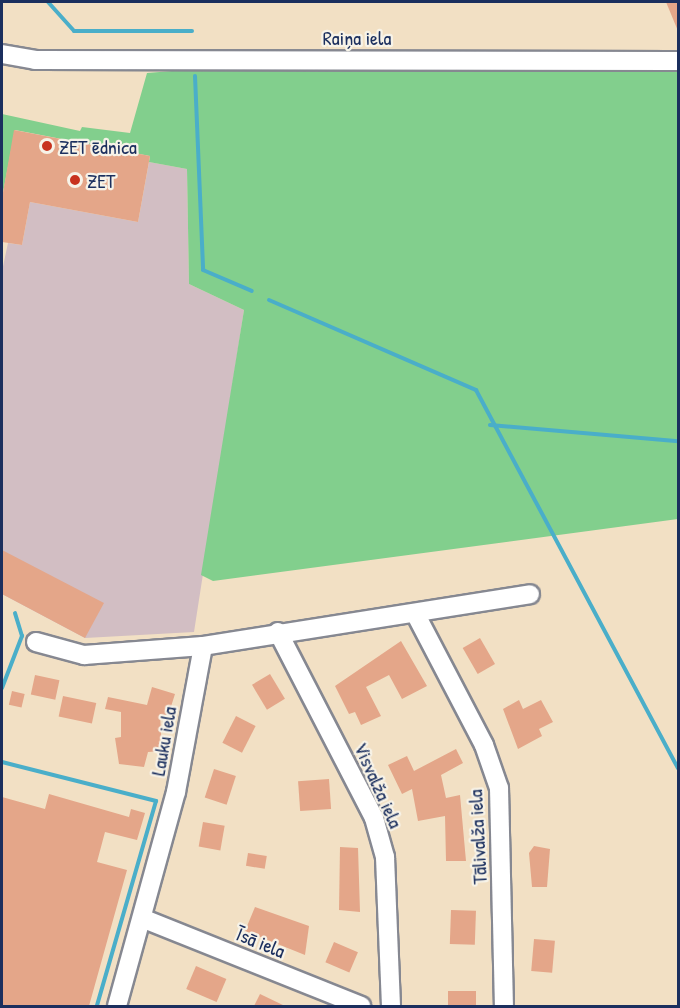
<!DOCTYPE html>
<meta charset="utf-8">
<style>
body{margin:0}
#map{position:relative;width:680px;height:1008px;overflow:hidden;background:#f2e0c4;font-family:"Patrick Hand",sans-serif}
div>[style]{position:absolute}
.industrial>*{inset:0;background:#d2bec3}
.green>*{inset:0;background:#82cf8d}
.stream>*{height:4px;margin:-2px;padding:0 2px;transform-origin:2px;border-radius:2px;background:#4aaec9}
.building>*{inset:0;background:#e4a689;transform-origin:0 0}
.roads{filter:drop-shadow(2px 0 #868891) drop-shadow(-2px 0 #868891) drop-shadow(0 2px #868891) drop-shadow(0 -2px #868891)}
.minor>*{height:18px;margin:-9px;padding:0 9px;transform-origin:9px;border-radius:9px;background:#fff}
.dots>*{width:16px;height:16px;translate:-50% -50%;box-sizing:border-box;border:3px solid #f7f3e8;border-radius:50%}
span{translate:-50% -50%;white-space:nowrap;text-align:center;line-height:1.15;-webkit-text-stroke:4.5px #f7f3e8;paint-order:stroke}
.street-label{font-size:20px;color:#1b2f5e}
.poi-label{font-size:20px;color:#1b2f5e}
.left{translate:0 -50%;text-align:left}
.frame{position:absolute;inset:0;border:3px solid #1b2f5e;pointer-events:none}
</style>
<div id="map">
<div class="industrial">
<i style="clip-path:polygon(149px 162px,187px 169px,189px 284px,244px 310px,194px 632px,85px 638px,2px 594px,2px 271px,8px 243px,22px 245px,30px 202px,138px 222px)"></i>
</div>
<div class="green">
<i style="clip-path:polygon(184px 58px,678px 61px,678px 519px,213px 581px,201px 575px,244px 310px,189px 284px,187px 169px,149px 162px,150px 156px,15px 130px,2px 198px,2px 114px,80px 131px,82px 127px,130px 133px,147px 73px,184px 70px)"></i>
</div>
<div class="stream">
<i style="left:48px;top:2px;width:39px;rotate:48deg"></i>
<i style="left:74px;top:31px;width:118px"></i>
<i style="left:195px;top:76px;width:194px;rotate:87.6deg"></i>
<i style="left:203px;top:270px;width:53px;rotate:23.2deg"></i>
<i style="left:269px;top:300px;width:226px;rotate:23.5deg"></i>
<i style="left:476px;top:390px;width:429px;rotate:61.9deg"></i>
<i style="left:490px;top:425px;width:189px;rotate:4.9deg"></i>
<i style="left:2px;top:688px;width:56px;rotate:-69deg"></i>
<i style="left:22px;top:636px;width:24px;rotate:-107deg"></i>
<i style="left:2px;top:762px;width:159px;rotate:14.2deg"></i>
<i style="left:156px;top:801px;width:213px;rotate:106.1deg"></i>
</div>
<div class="building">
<i style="clip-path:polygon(666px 2px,678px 2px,678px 31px)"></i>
<i style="clip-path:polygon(14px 130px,150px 156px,138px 222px,30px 202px,22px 245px,2px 242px,2px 198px)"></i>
<i style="clip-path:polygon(2px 550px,104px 603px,85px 638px,2px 594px)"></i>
<i style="left:480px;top:638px;width:30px;height:20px;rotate:60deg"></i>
<i style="clip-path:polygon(401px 641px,427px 686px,402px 699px,389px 675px,366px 687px,381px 716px,361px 725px,355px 712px,349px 714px,335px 686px)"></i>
<i style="left:270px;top:674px;width:29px;height:21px;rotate:59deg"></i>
<i style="left:35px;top:675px;width:25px;height:20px;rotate:12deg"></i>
<i style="clip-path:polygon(152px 687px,175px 694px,168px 716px,160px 714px,162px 751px,148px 752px,144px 767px,119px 764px,115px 738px,121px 737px,121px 712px,105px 709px,108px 697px,147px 705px)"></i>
<i style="left:12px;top:691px;width:13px;height:14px;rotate:13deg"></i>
<i style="left:63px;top:696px;width:34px;height:21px;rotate:12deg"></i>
<i style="clip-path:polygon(519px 700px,523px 709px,541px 700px,553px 722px,539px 729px,542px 736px,518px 749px,503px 709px)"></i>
<i style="left:236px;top:716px;width:22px;height:30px;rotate:27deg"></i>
<i style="clip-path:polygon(456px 749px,463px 763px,441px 775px,446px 798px,460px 795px,466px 861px,446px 861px,445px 816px,418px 821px,412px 789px,402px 794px,388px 765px,407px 756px,414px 771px)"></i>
<i style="left:214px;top:769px;width:23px;height:30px;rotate:18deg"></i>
<i style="left:329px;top:779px;width:30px;height:31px;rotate:86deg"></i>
<i style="clip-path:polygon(49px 794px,129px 817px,131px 809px,145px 813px,137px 840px,105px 832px,97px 862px,127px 870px,89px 1006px,2px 1006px,2px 797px,45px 809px)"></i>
<i style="left:203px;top:822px;width:22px;height:25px;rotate:10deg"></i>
<i style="clip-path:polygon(534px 846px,550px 849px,547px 887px,532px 887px,529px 853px)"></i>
<i style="clip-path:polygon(340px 847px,358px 848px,360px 912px,339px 910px)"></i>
<i style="left:248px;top:853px;width:19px;height:13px;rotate:9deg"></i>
<i style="clip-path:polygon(255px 907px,309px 926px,305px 955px,245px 931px)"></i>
<i style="left:451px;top:910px;width:25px;height:34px;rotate:2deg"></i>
<i style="left:534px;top:939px;width:21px;height:32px;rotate:5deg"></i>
<i style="left:334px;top:942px;width:26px;height:22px;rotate:23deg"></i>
<i style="left:196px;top:966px;width:33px;height:25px;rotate:23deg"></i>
<i style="left:448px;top:991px;width:28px;height:15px"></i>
<i style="clip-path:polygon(260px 994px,285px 1006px,254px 1006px)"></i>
</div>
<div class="roads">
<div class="minor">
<i style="left:2px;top:54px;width:34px;rotate:10deg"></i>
<i style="left:35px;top:60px;width:643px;rotate:0.09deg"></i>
<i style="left:415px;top:613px;width:149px;rotate:62.4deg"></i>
<i style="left:484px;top:745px;width:46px;rotate:70.8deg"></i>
<i style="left:499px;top:788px;width:218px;rotate:88.7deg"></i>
<i style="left:278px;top:632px;width:209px;rotate:62.7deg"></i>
<i style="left:374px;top:818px;width:41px;rotate:74.2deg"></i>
<i style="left:385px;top:857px;width:149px;rotate:87.7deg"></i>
<i style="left:36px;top:642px;width:50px;rotate:15.2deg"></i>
<i style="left:84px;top:655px;width:119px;rotate:-4.3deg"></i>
<i style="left:203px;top:646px;width:331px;rotate:-9deg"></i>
<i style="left:144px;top:919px;width:234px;rotate:21.8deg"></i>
<i style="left:117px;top:1006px;width:222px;rotate:-74.6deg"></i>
<i style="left:176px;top:792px;width:148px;rotate:-79.5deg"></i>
</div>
</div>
<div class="dots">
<i style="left:47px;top:146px;background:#c8321e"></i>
<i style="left:75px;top:180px;background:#c8321e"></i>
</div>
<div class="street-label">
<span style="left:357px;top:37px">Raiņa iela</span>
<span style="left:163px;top:741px;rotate:-80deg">Lauku iela</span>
<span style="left:379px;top:785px;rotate:66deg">Visvalža iela</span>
<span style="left:477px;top:837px;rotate:-93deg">Tālivalža iela</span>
<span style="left:261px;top:942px;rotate:22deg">Īsā iela</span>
</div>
<div class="poi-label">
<span class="left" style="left:59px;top:146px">ZET ēdnica</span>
<span class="left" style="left:87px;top:180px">ZET</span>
</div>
<div class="frame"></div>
</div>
